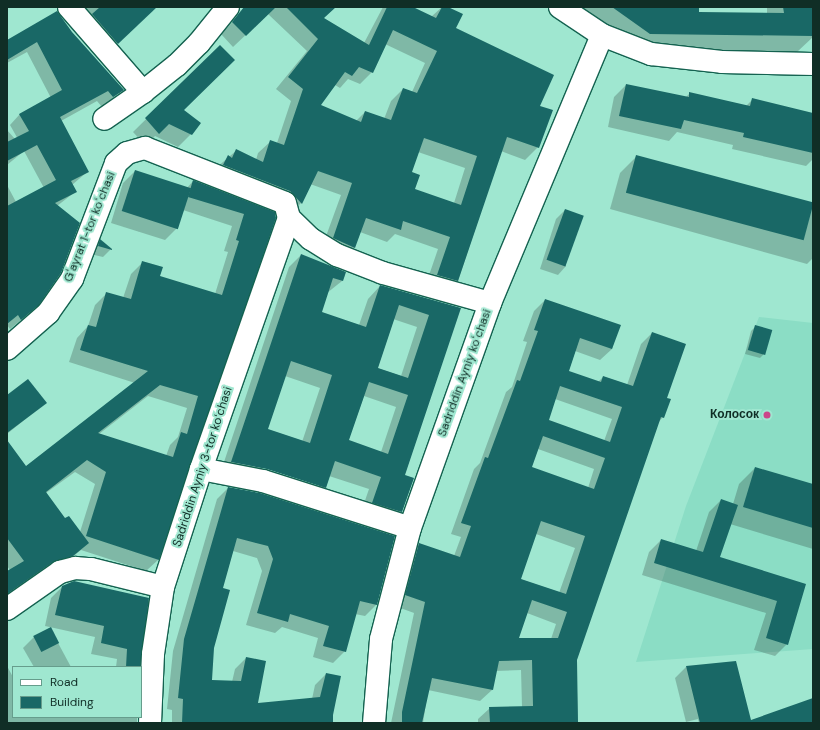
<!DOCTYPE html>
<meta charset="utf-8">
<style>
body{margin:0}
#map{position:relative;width:820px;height:730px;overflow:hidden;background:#9fe7d0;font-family:"DM Sans",sans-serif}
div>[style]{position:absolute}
.built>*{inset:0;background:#8bddc5}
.shadow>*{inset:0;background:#0003}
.building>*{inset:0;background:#196866;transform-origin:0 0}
.roads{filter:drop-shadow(1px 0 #146250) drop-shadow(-1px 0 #146250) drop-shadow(0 1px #146250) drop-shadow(0 -1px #146250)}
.minor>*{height:22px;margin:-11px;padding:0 11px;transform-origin:11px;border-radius:11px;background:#fff}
.dots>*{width:11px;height:11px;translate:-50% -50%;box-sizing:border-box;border:2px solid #9fe7d0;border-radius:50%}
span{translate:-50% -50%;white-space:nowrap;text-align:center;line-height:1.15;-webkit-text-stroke:4px #9fe7d0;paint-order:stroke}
.street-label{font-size:12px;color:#102e26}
.poi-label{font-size:12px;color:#102e26;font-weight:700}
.right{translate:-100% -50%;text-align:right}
.frame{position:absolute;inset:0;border:8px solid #102e26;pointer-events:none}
.legend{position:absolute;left:12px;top:666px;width:130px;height:52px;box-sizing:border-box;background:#9fe7d0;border:1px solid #669d8c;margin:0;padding:5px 7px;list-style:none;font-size:12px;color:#102e26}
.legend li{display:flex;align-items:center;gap:8px;height:20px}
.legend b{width:20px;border:1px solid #669d8c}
</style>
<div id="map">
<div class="built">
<i style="clip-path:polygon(759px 317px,813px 323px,813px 649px,636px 662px,686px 506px)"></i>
</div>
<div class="shadow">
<i style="clip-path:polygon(74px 7px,156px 7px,105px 55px)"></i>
<i style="clip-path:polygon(evenodd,247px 7px,335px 7px,323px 18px,364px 43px,383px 7px,410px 7px,431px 17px,442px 7px,445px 7px,455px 28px,538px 106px,538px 147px,525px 160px,501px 151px,458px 281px,445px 293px,425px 287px,438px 249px,395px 234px,387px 242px,360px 232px,354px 248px,342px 260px,321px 250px,341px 195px,310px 184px,301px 203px,289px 215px,216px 168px,237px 150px,256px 160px,258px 153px,271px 141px,277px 143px,291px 101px,276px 89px,307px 51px,268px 14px,233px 47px,221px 34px,247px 7px,385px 44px,425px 63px,412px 92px,403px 89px,391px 101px,384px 119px,365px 112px,356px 121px,319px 106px,335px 85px,340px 88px,348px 79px,360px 84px,372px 72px,385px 44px,247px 7px,418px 152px,465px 168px,454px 203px,414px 190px,411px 173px,418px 152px)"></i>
<i style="clip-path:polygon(572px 7px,677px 7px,698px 13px,767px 14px,767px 7px,812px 7px,813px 37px,797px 52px,634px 50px)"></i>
<i style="clip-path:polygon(71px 32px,123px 90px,102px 107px,97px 101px,61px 121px,87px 172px,72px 185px,75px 192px,57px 206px,27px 315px,10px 329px,7px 325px,7px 185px,16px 202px,44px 188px,24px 151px,7px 165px,7px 130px,23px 148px,10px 125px,20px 114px,51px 98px,27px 52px,7px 63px,7px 41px)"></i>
<i style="clip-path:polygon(220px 46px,182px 110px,191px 134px,178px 147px,155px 136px,146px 146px,133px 132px)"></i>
<i style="clip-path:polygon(626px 85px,685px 98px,690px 93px,746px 106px,752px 100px,813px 114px,813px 159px,806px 166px,732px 149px,733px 145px,677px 132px,669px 141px,608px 127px,614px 97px)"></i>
<i style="clip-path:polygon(637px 156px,813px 205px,813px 258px,807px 264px,610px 209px,620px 173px)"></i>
<i style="clip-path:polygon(evenodd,135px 171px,187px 188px,193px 181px,275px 217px,158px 560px,146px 571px,81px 550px,60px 567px,7px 596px,7px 572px,10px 570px,7px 566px,7px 442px,26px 467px,135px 383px,69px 362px,77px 338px,88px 326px,95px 305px,107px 293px,123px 298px,131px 274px,143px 262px,159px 277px,215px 294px,228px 252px,224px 251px,232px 226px,183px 210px,177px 228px,165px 240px,111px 223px,123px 183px,135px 171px,148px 396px,187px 408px,178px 437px,170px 445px,166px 456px,99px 434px,148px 396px,135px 171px,75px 472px,95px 484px,80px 532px,65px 520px,46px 493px,75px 472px)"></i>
<i style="clip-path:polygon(565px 210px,566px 266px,558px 275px,540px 269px,556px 219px)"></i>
<i style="clip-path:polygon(100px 241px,111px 249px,103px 257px,90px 254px)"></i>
<i style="clip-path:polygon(evenodd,301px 255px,345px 273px,342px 281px,327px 293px,321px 313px,359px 325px,368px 299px,380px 286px,460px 309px,404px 476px,413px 479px,401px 512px,389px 524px,360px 515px,369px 489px,329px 476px,325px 488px,313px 500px,220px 474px,289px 267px,301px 255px,393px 319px,417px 327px,401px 376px,377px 368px,393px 319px,301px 255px,285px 376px,320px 388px,302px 442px,267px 430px,285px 376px,301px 255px,364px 396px,396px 407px,381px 452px,348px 441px,364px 396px,301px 255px,262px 467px,319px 485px,319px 487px,262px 469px,262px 467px)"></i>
<i style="clip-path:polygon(evenodd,545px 300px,619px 326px,612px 349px,600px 360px,575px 351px,568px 372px,598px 382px,603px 377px,627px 385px,641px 344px,652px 333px,666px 399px,663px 417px,657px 424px,576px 660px,578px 723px,478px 723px,478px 719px,490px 708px,522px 707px,521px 670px,495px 671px,492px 690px,480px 701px,428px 690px,423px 723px,391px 723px,414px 613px,395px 606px,408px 555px,419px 544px,454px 556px,461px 537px,451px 534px,474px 469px,480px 463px,506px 392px,512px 387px,527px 342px,523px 341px,534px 311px,545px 300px,555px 399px,612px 419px,604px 441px,547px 421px,555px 399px,545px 300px,538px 449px,594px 469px,588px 488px,531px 468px,538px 449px,545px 300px,536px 534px,575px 548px,559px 593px,520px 579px,536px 534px,545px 300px,527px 613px,556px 624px,551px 639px,518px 639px,527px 613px)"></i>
<i style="clip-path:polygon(755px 327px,764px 354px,760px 358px,745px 354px,751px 331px)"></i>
<i style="clip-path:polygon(7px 396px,45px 403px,7px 434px)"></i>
<i style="clip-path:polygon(755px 468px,813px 485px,813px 549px,730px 524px,718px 558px,805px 585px,787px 644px,775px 656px,754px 650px,766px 613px,642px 575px,649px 552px,661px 540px,696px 551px,709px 512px,721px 500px,733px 504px,739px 484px)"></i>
<i style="clip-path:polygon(228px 488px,394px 537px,376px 605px,365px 616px,355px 614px,345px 651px,333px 663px,313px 657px,318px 638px,282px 627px,275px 633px,246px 625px,262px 571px,257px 558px,233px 551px,222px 589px,213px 647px,211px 681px,232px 682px,235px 669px,246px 658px,256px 704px,312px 699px,315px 685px,326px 674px,332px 723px,172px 723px,172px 710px,167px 709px,173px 651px,217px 499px)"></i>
<i style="clip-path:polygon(62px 587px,148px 598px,139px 667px,116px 667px,117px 659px,91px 654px,95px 637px,45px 626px,51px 598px)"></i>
<i style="clip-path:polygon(50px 628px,71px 667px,34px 667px,23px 648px,34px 637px)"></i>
<i style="clip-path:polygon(7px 666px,13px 677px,13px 717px,137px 717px,137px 723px,7px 723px)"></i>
<i style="clip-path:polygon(686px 667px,750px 721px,813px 699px,813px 723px,699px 723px,698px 719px,686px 722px,675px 678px)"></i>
</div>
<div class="building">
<i style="clip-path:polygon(100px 7px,157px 7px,118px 44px,92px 14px)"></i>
<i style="clip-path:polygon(244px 7px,276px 7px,246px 36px,232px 22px)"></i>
<i style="clip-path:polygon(evenodd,286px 7px,336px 7px,324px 18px,369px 45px,387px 7px,413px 7px,436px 18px,442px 7px,448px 7px,463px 14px,456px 28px,554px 75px,540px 106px,553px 110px,539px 148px,507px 137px,458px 281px,437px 275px,450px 237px,403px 221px,401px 230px,366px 218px,355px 248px,333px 238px,352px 183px,318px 171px,302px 204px,290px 191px,223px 165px,228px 155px,232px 158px,236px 149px,263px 162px,270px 140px,284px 145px,303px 89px,288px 77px,318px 39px,286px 7px,393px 30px,437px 51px,417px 93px,403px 88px,391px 120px,365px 111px,361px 122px,321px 105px,345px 72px,352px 76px,359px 67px,373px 73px,393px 30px,286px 7px,424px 138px,477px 156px,461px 205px,415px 189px,420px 175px,412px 172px,424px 138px)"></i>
<i style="clip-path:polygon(612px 7px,689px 7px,699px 8px,699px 12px,784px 13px,783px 7px,813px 7px,813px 36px,650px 34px)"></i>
<i style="clip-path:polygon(57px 11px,72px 32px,124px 90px,113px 97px,108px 91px,60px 117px,89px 172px,71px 181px,77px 192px,55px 203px,80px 223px,61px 273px,39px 305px,21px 320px,18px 315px,7px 324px,7px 206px,56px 180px,37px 145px,7px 161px,7px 142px,29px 131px,19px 114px,62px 90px,37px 42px,7px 60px,7px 40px)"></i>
<i style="clip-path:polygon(220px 45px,235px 60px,184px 110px,201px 123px,192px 135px,169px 124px,159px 134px,145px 118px)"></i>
<i style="clip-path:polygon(626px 84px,689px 97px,689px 92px,750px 106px,752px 98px,813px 113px,813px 153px,743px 137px,744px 133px,684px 120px,681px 129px,619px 116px)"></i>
<i style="left:636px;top:155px;width:184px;height:39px;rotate:15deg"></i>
<i style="left:135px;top:170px;width:59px;height:43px;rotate:18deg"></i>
<i style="clip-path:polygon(evenodd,193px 180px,275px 212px,276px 218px,159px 560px,86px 536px,106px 472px,87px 460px,46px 492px,65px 518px,69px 516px,89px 543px,73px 556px,53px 562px,7px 594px,7px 571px,24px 561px,7px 538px,7px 440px,26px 466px,148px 371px,80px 350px,88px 325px,96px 327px,106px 292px,131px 299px,142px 261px,163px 267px,160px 276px,222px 295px,239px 241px,236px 240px,244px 214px,188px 197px,193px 180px,160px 385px,198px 396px,187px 434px,181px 432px,173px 457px,98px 433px,160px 385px)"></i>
<i style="left:565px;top:209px;width:20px;height:54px;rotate:20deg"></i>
<i style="clip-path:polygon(100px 239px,112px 249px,112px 250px,98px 246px)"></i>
<i style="clip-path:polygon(evenodd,301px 254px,346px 272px,343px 281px,333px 278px,322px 312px,366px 327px,380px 285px,461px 308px,405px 475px,414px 478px,402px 512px,372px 503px,381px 477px,335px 461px,326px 488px,267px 469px,231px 462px,301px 254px,399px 305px,429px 315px,408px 378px,378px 368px,399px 305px,301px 254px,291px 361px,332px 375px,310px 443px,268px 429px,291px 361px,301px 254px,369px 382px,408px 395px,388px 454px,349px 440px,369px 382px)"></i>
<i style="clip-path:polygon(evenodd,545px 299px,621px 325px,612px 349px,580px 338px,569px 371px,601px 382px,603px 376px,633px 386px,652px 332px,686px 344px,667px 398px,671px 399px,664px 418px,661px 417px,577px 660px,578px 723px,490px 723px,489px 707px,533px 706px,532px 660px,499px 661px,493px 690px,432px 678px,422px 723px,402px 723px,402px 712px,425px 602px,405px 595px,419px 543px,460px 557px,471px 526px,461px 523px,485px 457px,488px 458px,517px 380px,520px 381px,538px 331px,534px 330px,545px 299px,560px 386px,622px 407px,610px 442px,549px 420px,560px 386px,545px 299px,543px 436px,605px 458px,594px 489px,532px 467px,543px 436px,545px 299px,541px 521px,585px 536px,566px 594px,521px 579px,541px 521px,545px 299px,532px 600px,567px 612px,558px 638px,519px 638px,532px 600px)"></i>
<i style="left:755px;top:325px;width:18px;height:26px;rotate:16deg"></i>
<i style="clip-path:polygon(28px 379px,47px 403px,7px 433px,7px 395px)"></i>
<i style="clip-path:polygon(755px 467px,813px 484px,813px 528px,743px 507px)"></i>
<i style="clip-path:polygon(228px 487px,260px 493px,395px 536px,377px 605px,360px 601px,346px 652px,323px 646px,329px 626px,290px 614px,288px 622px,257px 613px,273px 559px,268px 546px,237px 538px,223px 588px,230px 590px,214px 648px,212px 680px,241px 681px,246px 657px,266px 661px,258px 703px,320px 697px,326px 673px,341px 676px,333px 715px,333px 723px,182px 723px,183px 699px,178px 698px,184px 639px)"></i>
<i style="clip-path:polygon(721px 499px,738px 505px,720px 557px,806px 584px,788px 645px,766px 638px,777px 601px,654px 563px,661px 539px,703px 552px)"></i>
<i style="clip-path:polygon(74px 581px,149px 598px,140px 667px,126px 667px,127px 649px,101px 643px,104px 626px,55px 615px,62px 586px)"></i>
<i style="left:51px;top:627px;width:18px;height:20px;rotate:63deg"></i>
<i style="clip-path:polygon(736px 661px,751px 720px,813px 698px,813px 723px,700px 723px,686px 666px)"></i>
</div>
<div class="roads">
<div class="minor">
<i style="left:69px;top:7px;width:113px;rotate:49deg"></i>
<i style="left:143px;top:92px;width:47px;rotate:145.3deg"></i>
<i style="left:560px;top:7px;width:50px;rotate:33.7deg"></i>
<i style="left:602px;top:35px;width:53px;rotate:21.2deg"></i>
<i style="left:651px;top:54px;width:71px;rotate:6.4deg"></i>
<i style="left:722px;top:62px;width:91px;rotate:1.3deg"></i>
<i style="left:143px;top:92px;width:43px;rotate:-38.5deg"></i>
<i style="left:177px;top:65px;width:31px;rotate:-45deg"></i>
<i style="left:199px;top:43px;width:46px;rotate:-51.1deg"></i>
<i style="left:7px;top:349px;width:55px;rotate:-41.3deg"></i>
<i style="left:48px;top:313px;width:42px;rotate:-54.8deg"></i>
<i style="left:72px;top:279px;width:124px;rotate:-69.2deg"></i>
<i style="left:116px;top:163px;width:15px;rotate:-42deg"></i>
<i style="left:127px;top:153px;width:19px;rotate:-16deg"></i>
<i style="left:145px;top:148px;width:150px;rotate:21.4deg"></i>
<i style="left:285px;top:203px;width:16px;rotate:75deg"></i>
<i style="left:289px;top:218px;width:30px;rotate:44deg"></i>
<i style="left:311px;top:239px;width:31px;rotate:32deg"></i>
<i style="left:337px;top:255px;width:49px;rotate:21.4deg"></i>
<i style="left:383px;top:273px;width:111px;rotate:15.7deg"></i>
<i style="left:201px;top:469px;width:63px;rotate:11deg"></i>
<i style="left:263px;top:481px;width:154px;rotate:17.7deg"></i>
<i style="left:7px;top:609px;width:65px;rotate:-34.9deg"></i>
<i style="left:60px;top:572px;width:16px;rotate:-15deg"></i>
<i style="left:75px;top:568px;width:16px;rotate:4deg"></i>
<i style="left:91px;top:569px;width:74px;rotate:14deg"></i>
<i style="left:150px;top:723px;width:69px;rotate:-87.5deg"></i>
<i style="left:153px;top:654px;width:68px;rotate:-81.5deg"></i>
<i style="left:163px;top:587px;width:124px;rotate:-72.1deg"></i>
<i style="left:201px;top:469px;width:266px;rotate:-70.7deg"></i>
<i style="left:374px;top:723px;width:84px;rotate:-85.2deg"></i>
<i style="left:381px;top:639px;width:115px;rotate:-75.4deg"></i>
<i style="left:410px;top:528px;width:239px;rotate:-70.4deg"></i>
<i style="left:490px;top:303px;width:290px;rotate:-67.3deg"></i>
</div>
</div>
<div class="dots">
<i style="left:767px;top:415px;background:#cb4689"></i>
</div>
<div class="street-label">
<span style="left:90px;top:227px;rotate:-68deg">Gʻayrat 1-tor koʻchasi</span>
<span style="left:465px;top:373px;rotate:-70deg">Sadriddin Ayniy koʻchasi</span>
<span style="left:203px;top:467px;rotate:-72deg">Sadriddin Ayniy 3-tor koʻchasi</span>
</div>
<div class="poi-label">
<span class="right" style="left:759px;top:415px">Колосок</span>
</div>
<div class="frame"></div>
<ul class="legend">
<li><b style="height:5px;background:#fff"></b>Road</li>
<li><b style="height:11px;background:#196866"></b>Building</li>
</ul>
</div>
